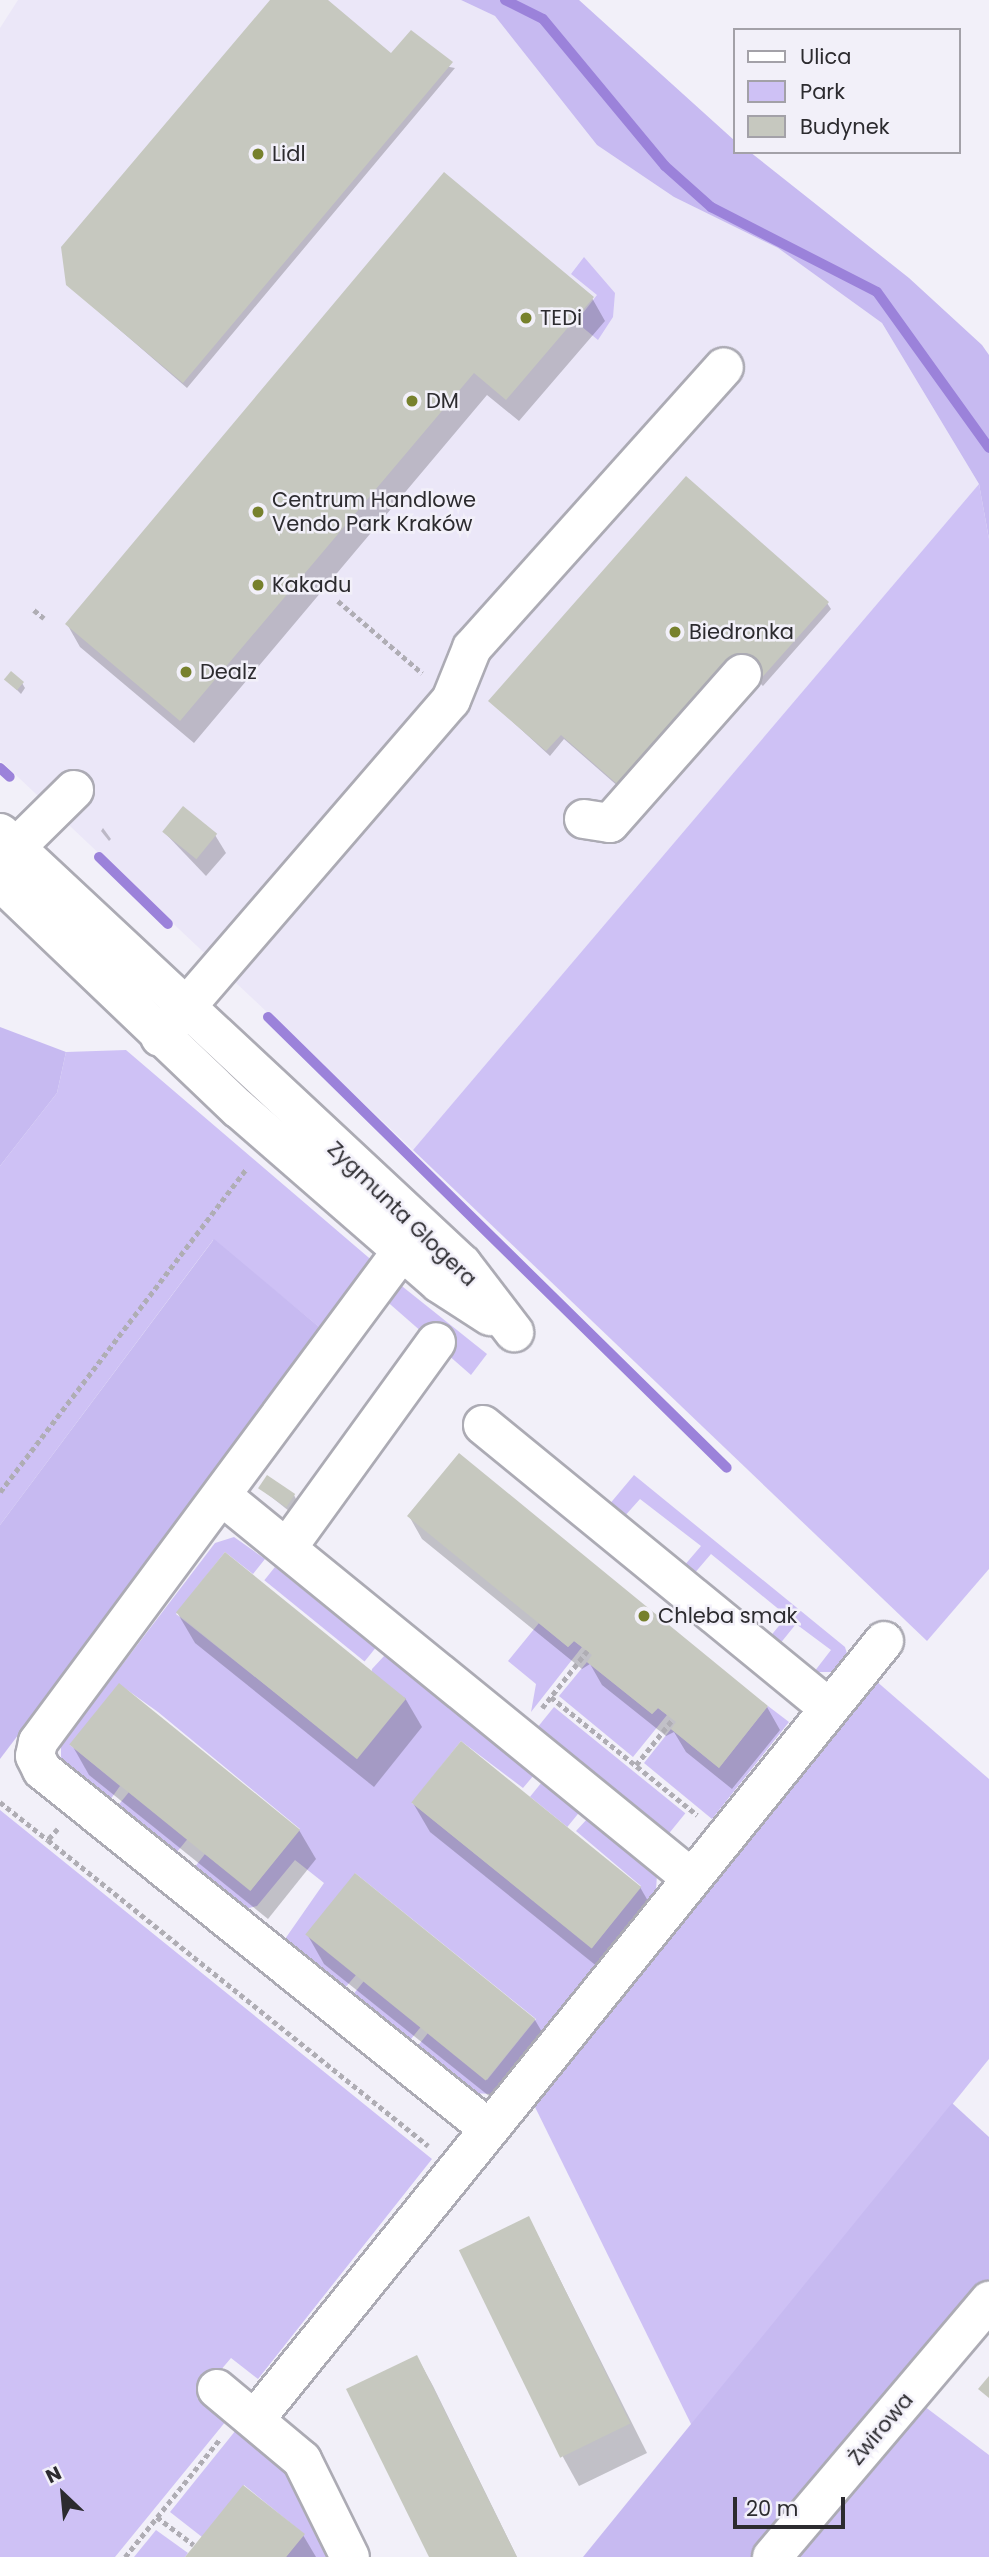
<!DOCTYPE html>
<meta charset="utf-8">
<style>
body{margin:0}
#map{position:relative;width:989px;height:2557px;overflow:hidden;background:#f2f0f9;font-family:Poppins,sans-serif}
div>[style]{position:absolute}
.built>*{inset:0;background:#ebe7f8}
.green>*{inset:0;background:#cec1f5;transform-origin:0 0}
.forest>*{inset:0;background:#c7baf1}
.shadow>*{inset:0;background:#0003}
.stream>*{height:10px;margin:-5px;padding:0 5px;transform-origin:5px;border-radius:5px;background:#9b82da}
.building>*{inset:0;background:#c6c8bf;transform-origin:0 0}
.path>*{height:4.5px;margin-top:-2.25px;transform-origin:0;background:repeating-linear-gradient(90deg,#afadb4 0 5px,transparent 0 8.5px)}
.roads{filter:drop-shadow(2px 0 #acabb4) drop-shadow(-2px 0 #acabb4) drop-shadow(0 2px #acabb4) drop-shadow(0 -2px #acabb4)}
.minor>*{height:38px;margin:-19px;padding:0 19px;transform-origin:19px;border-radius:19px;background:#fff}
.dots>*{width:19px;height:19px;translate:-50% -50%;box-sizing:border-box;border:4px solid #f2f0f9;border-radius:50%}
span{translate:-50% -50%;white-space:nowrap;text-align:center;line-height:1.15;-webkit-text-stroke:5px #f2f0f9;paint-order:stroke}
.poi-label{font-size:21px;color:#2c2b2f}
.left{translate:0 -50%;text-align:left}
.street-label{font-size:21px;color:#2c2b2f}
.legend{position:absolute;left:733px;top:28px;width:228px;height:126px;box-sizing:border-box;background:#f2f0f9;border:2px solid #a3a1a8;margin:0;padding:9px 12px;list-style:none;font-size:21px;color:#2c2b2f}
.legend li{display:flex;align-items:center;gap:14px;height:35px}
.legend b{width:35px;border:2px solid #a3a1a8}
.north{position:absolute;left:28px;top:2459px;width:70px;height:70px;-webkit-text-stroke:5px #f2f0f9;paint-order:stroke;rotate:334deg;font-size:19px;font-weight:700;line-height:28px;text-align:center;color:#2c2b2f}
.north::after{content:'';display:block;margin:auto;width:24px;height:32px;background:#2c2b2f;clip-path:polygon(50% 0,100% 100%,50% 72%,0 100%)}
.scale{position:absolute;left:733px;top:2497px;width:112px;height:32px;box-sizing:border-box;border:4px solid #2c2b2f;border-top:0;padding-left:9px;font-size:21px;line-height:24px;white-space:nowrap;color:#2c2b2f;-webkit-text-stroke:5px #f2f0f9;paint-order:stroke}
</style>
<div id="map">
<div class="built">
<i style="clip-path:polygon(18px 0,461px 0,495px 16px,597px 145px,674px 197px,778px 248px,882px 323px,979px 484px,413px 1150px,0 760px,0 28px)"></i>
</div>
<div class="green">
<i style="clip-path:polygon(584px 257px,615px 293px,613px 317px,598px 340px,576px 322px,597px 295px,571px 274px)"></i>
<i style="clip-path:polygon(979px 484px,989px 539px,989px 1569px,927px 1641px,413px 1150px)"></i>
<i style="clip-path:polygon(126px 1050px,375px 1263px,324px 1331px,213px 1240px,0 1525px,0 1166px,57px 1093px,66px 1052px)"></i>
<i style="clip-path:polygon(398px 1283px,487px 1354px,471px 1375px,383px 1298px)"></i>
<i style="clip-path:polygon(634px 1475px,845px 1647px,848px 1657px,836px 1672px,814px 1672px,831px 1650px,796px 1624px,779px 1645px,769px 1638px,787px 1616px,711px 1554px,693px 1575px,683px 1567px,701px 1546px,640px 1499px,623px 1518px,608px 1506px)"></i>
<i style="clip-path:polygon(234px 1537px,265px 1559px,253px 1574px,225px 1552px,176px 1614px,357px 1758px,372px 1669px,385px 1655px,534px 1775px,523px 1788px,461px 1741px,412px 1803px,592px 1948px,641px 1886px,576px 1831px,588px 1818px,657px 1875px,656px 1890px,491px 2094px,473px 2093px,417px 2047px,428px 2033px,487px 2080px,536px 2019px,355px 1873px,356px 1975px,344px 1989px,285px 1939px,324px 1883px,295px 1860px,257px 1906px,245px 1909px,194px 1868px,205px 1854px,251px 1890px,300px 1829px,158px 1712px,119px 1684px,70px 1745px,120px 1786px,110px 1800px,61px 1759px,61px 1745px,215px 1543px)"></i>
<i style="left:275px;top:1567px;width:129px;height:17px;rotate:39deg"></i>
<i style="clip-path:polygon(539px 1623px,568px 1647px,574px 1641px,582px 1647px,531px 1712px,536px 1684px,508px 1661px)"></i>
<i style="clip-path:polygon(587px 1662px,652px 1714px,658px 1708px,667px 1715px,633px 1757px,559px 1696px)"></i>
<i style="clip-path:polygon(875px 1680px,989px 1779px,989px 2059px,692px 2426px,534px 2105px)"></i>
<i style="clip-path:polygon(768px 1706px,789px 1722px,712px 1819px,644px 1763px,671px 1729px,719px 1768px)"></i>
<i style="left:554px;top:1707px;width:169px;height:28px;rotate:39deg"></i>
<i style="left:542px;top:1782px;width:48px;height:19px;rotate:39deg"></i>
<i style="left:129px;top:1792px;width:75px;height:18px;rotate:39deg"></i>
<i style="clip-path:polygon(0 1810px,432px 2159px,258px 2379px,231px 2358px,197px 2398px,226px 2421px,115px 2557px,0 2557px)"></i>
<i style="left:364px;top:1981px;width:73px;height:17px;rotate:39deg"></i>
<i style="clip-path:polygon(924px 2406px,989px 2455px,989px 2557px,798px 2557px)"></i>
<i style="clip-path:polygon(236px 2430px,288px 2475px,327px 2557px,286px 2557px,304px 2534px,244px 2485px,202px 2537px,170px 2512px)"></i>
<i style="clip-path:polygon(156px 2530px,188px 2553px,185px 2557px,134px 2557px)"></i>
</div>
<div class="forest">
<i style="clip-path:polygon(461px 0,579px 0,735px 141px,735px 152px,750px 152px,909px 278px,982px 345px,989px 355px,989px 539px,979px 484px,882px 323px,778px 248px,674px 197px,597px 145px,495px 16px)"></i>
<i style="clip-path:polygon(0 1027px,66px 1052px,57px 1093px,0 1166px)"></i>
<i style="clip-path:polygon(214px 1239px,324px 1331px,0 1759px,0 1525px)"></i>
<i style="clip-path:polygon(952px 2103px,989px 2137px,989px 2279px,751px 2557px,583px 2557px)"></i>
</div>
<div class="shadow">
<i style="clip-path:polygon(273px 0,325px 0,391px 56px,455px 68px,187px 388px,68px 285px)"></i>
<i style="clip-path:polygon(592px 298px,605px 321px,519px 421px,487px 395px,194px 743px,80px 647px,67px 624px)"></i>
<i style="clip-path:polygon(827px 603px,831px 609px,763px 686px,741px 666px,628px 795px,564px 739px,550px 756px,490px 701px)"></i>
<i style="clip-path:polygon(6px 679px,22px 683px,25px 688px,21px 694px)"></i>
<i style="clip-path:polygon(103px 828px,111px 839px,109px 841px,101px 831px)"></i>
<i style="clip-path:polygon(164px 832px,215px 835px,226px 853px,206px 876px)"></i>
<i style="clip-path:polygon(459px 1456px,767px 1707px,780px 1730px,732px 1789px,686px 1752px,674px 1732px,666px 1736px,602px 1685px,590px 1664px,582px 1669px,422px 1539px,409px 1516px)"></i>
<i style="clip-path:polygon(260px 1488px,294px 1495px,297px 1501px,289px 1511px)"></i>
<i style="clip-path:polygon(178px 1614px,405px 1698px,422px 1727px,374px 1787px,195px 1643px)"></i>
<i style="clip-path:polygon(72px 1745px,299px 1830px,316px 1859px,268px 1919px,89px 1775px)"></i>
<i style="clip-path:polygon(413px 1803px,640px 1887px,657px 1917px,609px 1976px,430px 1832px)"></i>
<i style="clip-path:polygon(355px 1875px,535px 2020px,552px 2049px,504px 2108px,324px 1964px,307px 1934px)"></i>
<i style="clip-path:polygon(529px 2218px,647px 2453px,579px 2486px,563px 2457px)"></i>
<i style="clip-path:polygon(417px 2357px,433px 2386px,517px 2557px,431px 2557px)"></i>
<i style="clip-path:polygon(303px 2535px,316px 2557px,188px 2557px)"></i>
</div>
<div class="stream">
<i style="left:505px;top:0;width:42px;rotate:26.6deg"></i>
<i style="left:543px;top:19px;width:191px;rotate:50.3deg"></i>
<i style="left:665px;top:166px;width:62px;rotate:41.7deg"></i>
<i style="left:711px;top:207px;width:186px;rotate:27.1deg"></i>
<i style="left:877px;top:292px;width:192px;rotate:54.3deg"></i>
<i style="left:0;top:768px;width:13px;rotate:42deg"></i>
<i style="left:99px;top:857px;width:96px;rotate:44.2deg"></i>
<i style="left:268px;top:1017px;width:643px;rotate:44.5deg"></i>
</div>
<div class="building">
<i style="clip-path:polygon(270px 0,328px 0,391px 53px,411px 30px,453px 62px,183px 383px,66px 285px,61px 247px)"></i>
<i style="clip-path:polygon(444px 172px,594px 297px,506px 400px,474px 373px,180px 721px,65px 624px)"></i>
<i style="clip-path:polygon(686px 476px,829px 602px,759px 681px,624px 790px,561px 735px,546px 751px,488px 701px)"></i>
<i style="left:11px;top:671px;width:17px;height:11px;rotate:40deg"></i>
<i style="left:183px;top:806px;width:44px;height:33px;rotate:39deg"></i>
<i style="clip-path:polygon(459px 1453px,768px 1706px,719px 1768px,671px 1729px,676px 1722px,658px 1708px,652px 1714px,587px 1662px,592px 1655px,574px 1641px,568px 1647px,407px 1516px)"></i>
<i style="left:267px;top:1475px;width:34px;height:16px;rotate:34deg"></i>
<i style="left:225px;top:1552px;width:233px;height:78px;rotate:39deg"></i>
<i style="left:119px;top:1683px;width:233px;height:79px;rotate:39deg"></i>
<i style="left:461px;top:1741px;width:232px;height:79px;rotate:39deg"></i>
<i style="left:355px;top:1873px;width:232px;height:79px;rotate:39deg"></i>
<i style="left:529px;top:2216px;width:231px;height:78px;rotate:64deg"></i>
<i style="clip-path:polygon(417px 2355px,517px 2557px,429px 2557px,346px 2389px)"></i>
<i style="clip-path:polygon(989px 2376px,989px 2398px,978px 2389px)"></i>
<i style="clip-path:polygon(243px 2485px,305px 2534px,286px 2557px,185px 2557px)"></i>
</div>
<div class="path">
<i style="left:338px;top:601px;width:111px;rotate:40.6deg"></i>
<i style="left:34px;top:610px;width:13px;rotate:39deg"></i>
<i style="left:0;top:1492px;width:407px;rotate:-52.7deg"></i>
<i style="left:551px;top:1697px;width:188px;rotate:38.9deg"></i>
<i style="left:542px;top:1708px;width:73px;rotate:-51.7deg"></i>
<i style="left:636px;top:1765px;width:58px;rotate:-51.3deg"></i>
<i style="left:0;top:1802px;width:61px;rotate:38.4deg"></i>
<i style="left:58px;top:1829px;width:15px;rotate:132deg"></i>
<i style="left:48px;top:1840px;width:488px;rotate:38.8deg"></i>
<i style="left:157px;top:2517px;width:46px;rotate:37.1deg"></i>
<i style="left:125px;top:2557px;width:150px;rotate:-51.2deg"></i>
</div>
<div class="roads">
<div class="minor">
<i style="left:584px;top:819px;width:26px;rotate:9deg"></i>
<i style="left:610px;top:823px;width:199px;rotate:-48.5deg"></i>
<i style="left:0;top:833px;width:632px;rotate:43.01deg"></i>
<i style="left:462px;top:1264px;width:86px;rotate:52.6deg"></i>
<i style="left:0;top:863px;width:104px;rotate:-44.6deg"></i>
<i style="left:0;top:881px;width:330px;rotate:43.7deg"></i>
<i style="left:239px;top:1109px;width:265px;rotate:41deg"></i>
<i style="left:439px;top:1283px;width:61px;rotate:32.9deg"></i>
<i style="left:160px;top:1037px;width:445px;rotate:-49.2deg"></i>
<i style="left:451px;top:700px;width:56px;rotate:-68deg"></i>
<i style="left:472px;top:648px;width:377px;rotate:-48.1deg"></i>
<i style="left:401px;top:1252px;width:610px;rotate:126.53deg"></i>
<i style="left:38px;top:1742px;width:14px;rotate:102deg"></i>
<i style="left:35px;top:1756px;width:16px;rotate:63deg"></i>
<i style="left:42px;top:1770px;width:573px;rotate:38.77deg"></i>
<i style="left:483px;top:1425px;width:446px;rotate:39.3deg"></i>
<i style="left:222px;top:1496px;width:603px;rotate:39.15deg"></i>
<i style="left:287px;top:1548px;width:254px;rotate:-54.1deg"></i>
<i style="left:217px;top:2389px;width:111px;rotate:39.9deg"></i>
<i style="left:302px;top:2460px;width:108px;rotate:63.7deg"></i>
<i style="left:256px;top:2418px;width:999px;rotate:-51.05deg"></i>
<i style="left:772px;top:2557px;width:336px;rotate:-49.7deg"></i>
</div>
</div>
<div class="dots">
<i style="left:258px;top:154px;background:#77812d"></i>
<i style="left:526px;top:318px;background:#77812d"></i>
<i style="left:412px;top:401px;background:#77812d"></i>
<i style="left:258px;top:512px;background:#77812d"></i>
<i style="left:258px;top:585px;background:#77812d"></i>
<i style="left:675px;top:632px;background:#77812d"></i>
<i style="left:186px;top:672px;background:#77812d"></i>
<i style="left:644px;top:1616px;background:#77812d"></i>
</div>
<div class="poi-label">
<span class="left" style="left:272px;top:154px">Lidl</span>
<span class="left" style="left:540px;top:318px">TEDi</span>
<span class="left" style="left:426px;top:401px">DM</span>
<span class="left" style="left:272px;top:512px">Centrum Handlowe<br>Vendo Park Kraków</span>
<span class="left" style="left:272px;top:585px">Kakadu</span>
<span class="left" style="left:689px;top:632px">Biedronka</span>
<span class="left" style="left:200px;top:672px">Dealz</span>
<span class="left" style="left:658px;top:1616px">Chleba smak</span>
</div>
<div class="street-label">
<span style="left:402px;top:1214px;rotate:44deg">Zygmunta Glogera</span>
<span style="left:881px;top:2429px;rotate:-50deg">Żwirowa</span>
</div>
<ul class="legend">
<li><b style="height:9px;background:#fff"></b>Ulica</li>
<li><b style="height:19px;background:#cec1f5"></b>Park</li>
<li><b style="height:19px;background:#c6c8bf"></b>Budynek</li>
</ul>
<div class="north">N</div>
<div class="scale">20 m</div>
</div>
